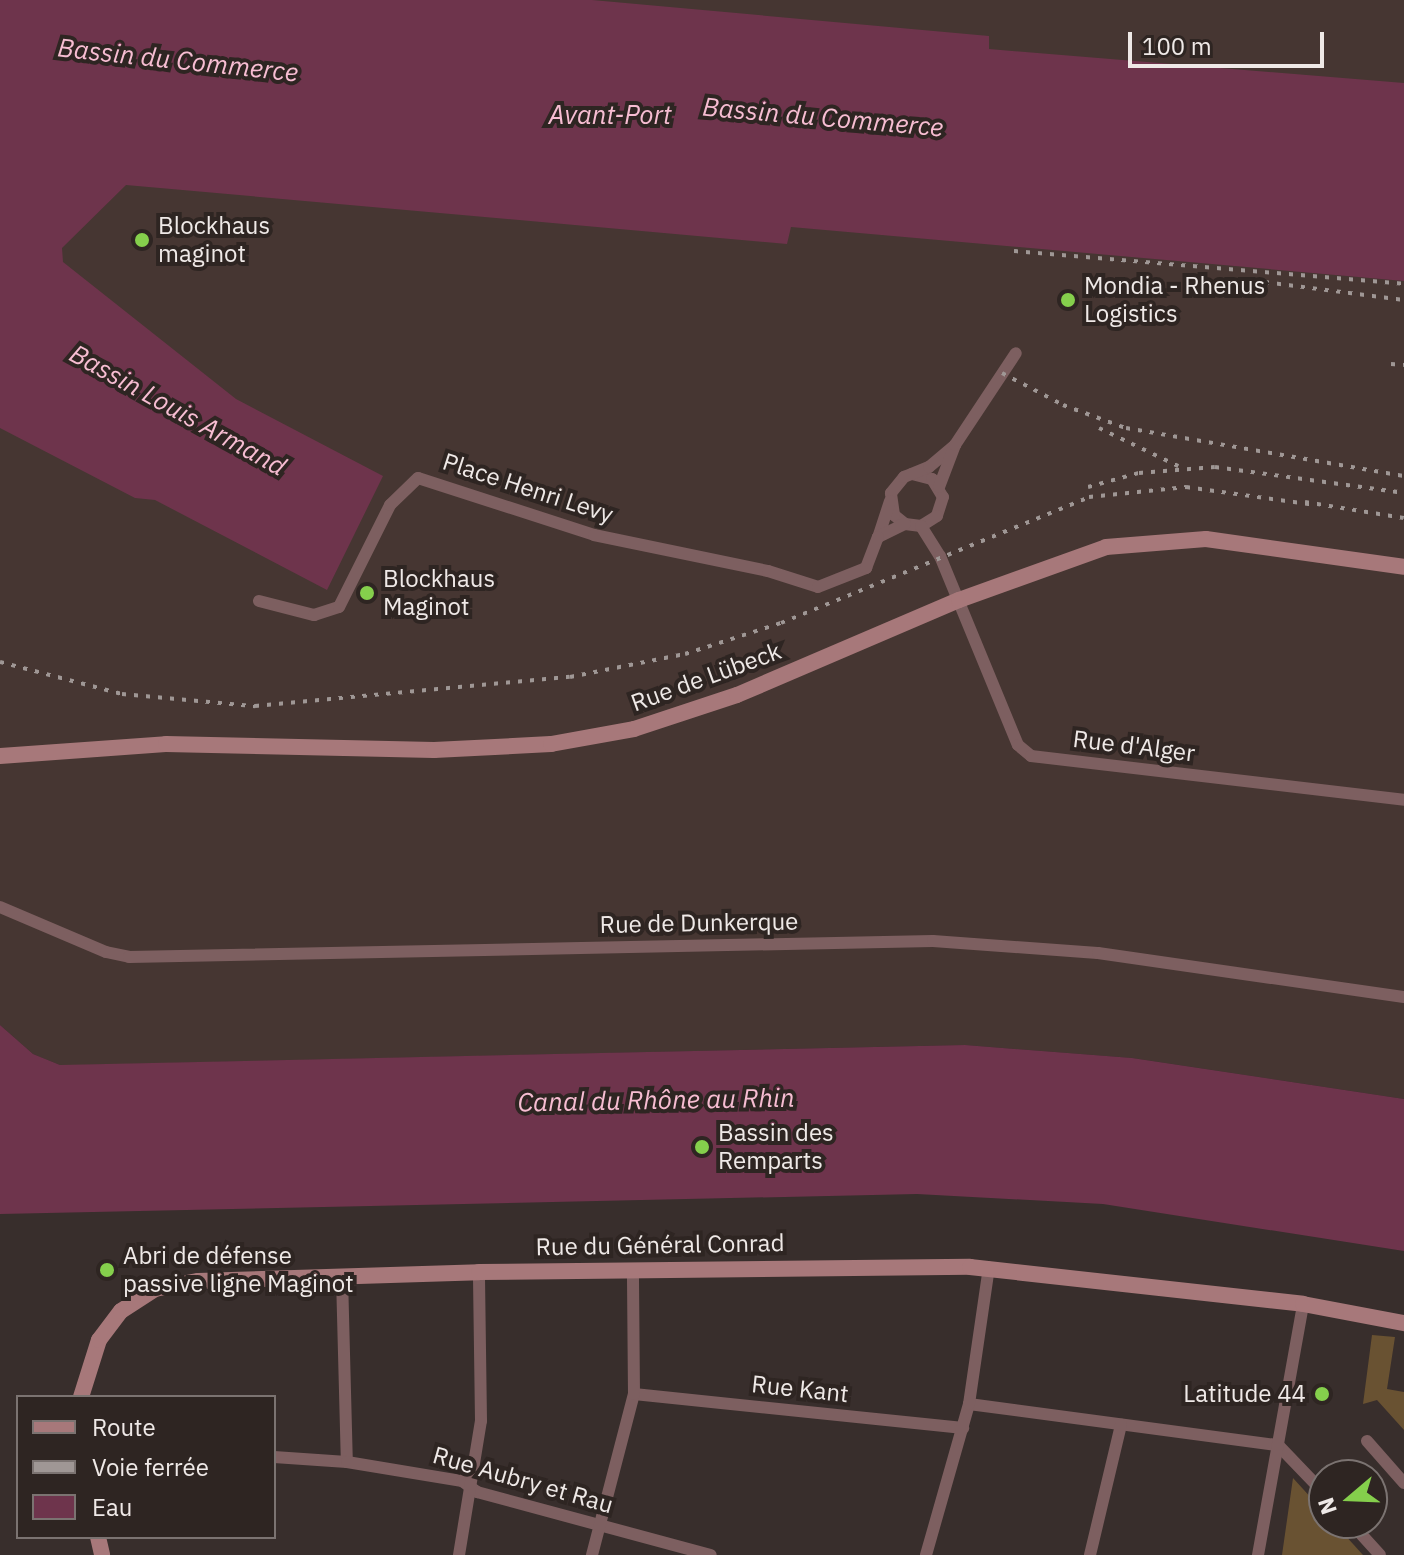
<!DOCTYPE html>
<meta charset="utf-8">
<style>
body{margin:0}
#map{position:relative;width:1404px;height:1555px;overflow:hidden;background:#382e2c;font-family:"IBM Plex Sans",sans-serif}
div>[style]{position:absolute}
.built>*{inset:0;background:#463632}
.green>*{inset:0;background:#695232}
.water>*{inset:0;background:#6e344c}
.minor>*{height:12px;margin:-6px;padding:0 6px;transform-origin:6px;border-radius:6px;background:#7d5f60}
.secondary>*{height:16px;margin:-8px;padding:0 8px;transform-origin:8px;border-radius:8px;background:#a7787a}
.rail>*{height:4px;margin-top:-2px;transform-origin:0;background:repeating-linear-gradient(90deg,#9f9795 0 4px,transparent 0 12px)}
.dots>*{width:22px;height:22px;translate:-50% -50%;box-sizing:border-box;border:4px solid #2e2522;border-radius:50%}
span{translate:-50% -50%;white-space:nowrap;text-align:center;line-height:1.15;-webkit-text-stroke:8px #2e2522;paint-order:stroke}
.poi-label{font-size:24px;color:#efe9e7}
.left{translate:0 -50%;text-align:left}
.right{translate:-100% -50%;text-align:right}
.street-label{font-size:24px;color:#efe9e7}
.water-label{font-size:26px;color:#f7bdd2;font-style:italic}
.legend{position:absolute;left:16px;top:1395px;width:260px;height:144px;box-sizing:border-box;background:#2e2522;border:2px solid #7b7371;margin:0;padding:10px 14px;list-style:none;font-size:24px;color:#efe9e7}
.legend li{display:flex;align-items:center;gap:16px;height:40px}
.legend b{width:40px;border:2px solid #7b7371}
.north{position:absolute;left:1308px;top:1459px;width:80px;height:80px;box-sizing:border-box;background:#2e2522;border:2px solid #7b7371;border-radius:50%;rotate:251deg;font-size:22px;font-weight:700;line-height:32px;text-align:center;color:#efe9e7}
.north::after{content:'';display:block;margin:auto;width:28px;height:36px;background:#85cf4c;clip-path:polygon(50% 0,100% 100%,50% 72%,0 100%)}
.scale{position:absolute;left:1128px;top:32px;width:196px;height:36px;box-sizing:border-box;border:4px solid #efe9e7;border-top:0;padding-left:10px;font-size:24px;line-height:28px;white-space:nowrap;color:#efe9e7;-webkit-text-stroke:6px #2e2522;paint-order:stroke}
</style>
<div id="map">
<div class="built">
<i style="clip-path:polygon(0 0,1404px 0,1404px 1099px,1132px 1058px,965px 1045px,82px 1065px,60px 1065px,33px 1054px,0 1025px)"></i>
</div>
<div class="green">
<i style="clip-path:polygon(1372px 1335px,1395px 1337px,1387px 1389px,1404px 1392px,1404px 1430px,1377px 1400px,1363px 1404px)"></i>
<i style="clip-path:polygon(1293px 1478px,1324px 1512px,1324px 1523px,1334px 1523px,1363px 1555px,1282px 1555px)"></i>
</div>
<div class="water">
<i style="clip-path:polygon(0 0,592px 0,989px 36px,989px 49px,1404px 83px,1404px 281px,791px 227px,787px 244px,126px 185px,62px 248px,63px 262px,236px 399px,383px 476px,327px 590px,155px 500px,135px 498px,0 428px)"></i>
<i style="clip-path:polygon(0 1025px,33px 1054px,60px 1065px,965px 1045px,1132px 1058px,1404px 1099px,1404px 1251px,1103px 1204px,917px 1194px,0 1214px)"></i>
</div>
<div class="minor">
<i style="left:912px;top:474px;width:21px;rotate:14deg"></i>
<i style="left:932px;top:479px;width:21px;rotate:59deg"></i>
<i style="left:943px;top:497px;width:20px;rotate:108deg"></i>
<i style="left:937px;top:516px;width:19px;rotate:148deg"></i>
<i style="left:921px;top:526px;width:16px;rotate:-173deg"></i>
<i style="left:905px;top:524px;width:14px;rotate:-141deg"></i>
<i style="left:894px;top:515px;width:22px;rotate:-98deg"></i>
<i style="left:891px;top:493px;width:21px;rotate:-51deg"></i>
<i style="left:904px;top:477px;width:27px;rotate:-22deg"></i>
<i style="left:929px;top:467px;width:34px;rotate:-40deg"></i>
<i style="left:939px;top:487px;width:45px;rotate:-69.1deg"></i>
<i style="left:955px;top:445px;width:110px;rotate:-56.5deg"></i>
<i style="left:890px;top:501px;width:38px;rotate:108deg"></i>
<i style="left:878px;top:537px;width:30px;rotate:-26deg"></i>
<i style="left:921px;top:526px;width:36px;rotate:58deg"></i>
<i style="left:940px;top:556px;width:204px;rotate:67.6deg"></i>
<i style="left:1018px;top:745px;width:17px;rotate:40deg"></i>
<i style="left:1031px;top:756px;width:376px;rotate:6.7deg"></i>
<i style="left:259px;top:601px;width:57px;rotate:14.3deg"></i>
<i style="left:314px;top:615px;width:26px;rotate:-18deg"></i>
<i style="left:339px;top:607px;width:114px;rotate:-63.4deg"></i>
<i style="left:390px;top:505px;width:39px;rotate:-44deg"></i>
<i style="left:418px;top:478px;width:185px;rotate:17.9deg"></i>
<i style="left:594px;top:535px;width:178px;rotate:11.7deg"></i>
<i style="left:768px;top:571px;width:52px;rotate:17.7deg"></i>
<i style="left:818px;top:587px;width:52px;rotate:-21.6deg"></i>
<i style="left:866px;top:568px;width:33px;rotate:-69deg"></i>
<i style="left:0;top:907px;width:115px;rotate:23deg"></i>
<i style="left:106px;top:952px;width:24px;rotate:12deg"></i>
<i style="left:129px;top:957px;width:804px;rotate:-1.14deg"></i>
<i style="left:933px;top:941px;width:165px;rotate:4.2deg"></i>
<i style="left:1098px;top:953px;width:309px;rotate:8.2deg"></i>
<i style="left:342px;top:1277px;width:185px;rotate:88.5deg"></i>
<i style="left:634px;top:1394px;width:331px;rotate:5.9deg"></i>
<i style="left:969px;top:1404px;width:312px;rotate:7.6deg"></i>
<i style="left:1278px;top:1445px;width:66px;rotate:46.2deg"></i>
<i style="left:1367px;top:1441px;width:56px;rotate:48.6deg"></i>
<i style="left:274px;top:1457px;width:73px;rotate:3.9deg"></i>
<i style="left:347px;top:1462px;width:117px;rotate:9.4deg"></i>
<i style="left:462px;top:1481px;width:19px;rotate:36deg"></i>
<i style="left:477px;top:1492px;width:242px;rotate:15.1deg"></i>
<i style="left:1351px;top:1523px;width:43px;rotate:47.8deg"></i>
<i style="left:459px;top:1555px;width:136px;rotate:-80.7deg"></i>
<i style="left:481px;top:1421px;width:149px;rotate:-90.8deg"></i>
<i style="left:592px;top:1555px;width:166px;rotate:-75.4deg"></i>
<i style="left:634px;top:1394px;width:123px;rotate:-90.5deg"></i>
<i style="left:926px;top:1555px;width:157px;rotate:-74.1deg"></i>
<i style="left:969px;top:1404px;width:138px;rotate:-81.7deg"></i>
<i style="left:1090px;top:1555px;width:134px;rotate:-76.6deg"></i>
<i style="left:1258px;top:1555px;width:255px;rotate:-79.8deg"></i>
</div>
<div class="secondary">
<i style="left:0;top:756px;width:166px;rotate:-4.1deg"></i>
<i style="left:166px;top:744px;width:268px;rotate:1.3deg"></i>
<i style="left:434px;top:750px;width:117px;rotate:-2.9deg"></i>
<i style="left:551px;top:744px;width:84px;rotate:-10.2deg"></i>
<i style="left:634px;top:729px;width:108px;rotate:-18.3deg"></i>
<i style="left:737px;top:695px;width:241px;rotate:-23.2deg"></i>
<i style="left:959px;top:600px;width:156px;rotate:-19.8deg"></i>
<i style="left:1106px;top:547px;width:100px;rotate:-4.6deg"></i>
<i style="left:1206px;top:539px;width:200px;rotate:8deg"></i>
<i style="left:81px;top:1397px;width:60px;rotate:-72.5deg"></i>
<i style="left:99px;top:1340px;width:36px;rotate:-53deg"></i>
<i style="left:121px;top:1311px;width:40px;rotate:-32.9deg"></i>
<i style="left:155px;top:1289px;width:44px;rotate:-10.5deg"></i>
<i style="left:198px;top:1281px;width:281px;rotate:-1.8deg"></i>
<i style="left:479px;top:1272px;width:491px;rotate:-0.6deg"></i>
<i style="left:970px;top:1267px;width:335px;rotate:6.3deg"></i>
<i style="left:1303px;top:1304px;width:103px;rotate:10.7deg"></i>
<i style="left:98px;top:1537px;width:18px;rotate:77deg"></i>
</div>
<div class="rail">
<i style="left:1014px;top:251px;width:391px;rotate:4.8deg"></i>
<i style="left:1265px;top:282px;width:140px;rotate:7.4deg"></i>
<i style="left:1391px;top:364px;width:13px;rotate:4deg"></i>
<i style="left:1002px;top:373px;width:69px;rotate:27.7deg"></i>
<i style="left:1063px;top:405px;width:67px;rotate:20.1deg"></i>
<i style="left:1126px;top:428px;width:282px;rotate:9.8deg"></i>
<i style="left:1099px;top:428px;width:88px;rotate:25.7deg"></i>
<i style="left:1088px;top:487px;width:53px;rotate:-15.4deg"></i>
<i style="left:1139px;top:473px;width:76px;rotate:-4.5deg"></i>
<i style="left:1215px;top:467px;width:191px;rotate:7.8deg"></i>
<i style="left:1305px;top:502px;width:100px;rotate:9.2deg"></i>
<i style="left:0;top:662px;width:126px;rotate:14.7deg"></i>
<i style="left:122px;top:694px;width:134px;rotate:5.2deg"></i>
<i style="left:255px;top:706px;width:316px;rotate:-5.3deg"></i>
<i style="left:570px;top:677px;width:117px;rotate:-11.3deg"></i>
<i style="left:685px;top:654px;width:101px;rotate:-17.9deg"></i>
<i style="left:781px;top:623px;width:333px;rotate:-22.2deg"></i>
<i style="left:1089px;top:497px;width:98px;rotate:-5.9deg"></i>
<i style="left:1186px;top:487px;width:131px;rotate:7.9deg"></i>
</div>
<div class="dots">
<i style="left:142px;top:240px;background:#85cf4c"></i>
<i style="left:1068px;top:300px;background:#85cf4c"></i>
<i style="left:367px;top:593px;background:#85cf4c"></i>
<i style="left:702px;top:1147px;background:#85cf4c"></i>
<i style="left:107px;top:1270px;background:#85cf4c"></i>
<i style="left:1322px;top:1394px;background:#85cf4c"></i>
</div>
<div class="poi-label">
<span class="left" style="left:158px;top:240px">Blockhaus<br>maginot</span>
<span class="left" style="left:1084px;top:300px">Mondia - Rhenus<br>Logistics</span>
<span class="left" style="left:383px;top:593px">Blockhaus<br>Maginot</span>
<span class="left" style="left:718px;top:1147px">Bassin des<br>Remparts</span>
<span class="left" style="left:123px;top:1270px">Abri de défense<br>passive ligne Maginot</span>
<span class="right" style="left:1306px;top:1394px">Latitude 44</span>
</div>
<div class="street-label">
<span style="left:528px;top:488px;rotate:18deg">Place Henri Levy</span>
<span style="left:706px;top:677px;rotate:-20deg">Rue de Lübeck</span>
<span style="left:1134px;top:746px;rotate:7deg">Rue d'Alger</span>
<span style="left:699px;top:923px;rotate:-1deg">Rue de Dunkerque</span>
<span style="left:660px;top:1245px;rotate:-1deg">Rue du Général Conrad</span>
<span style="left:800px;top:1389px;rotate:6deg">Rue Kant</span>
<span style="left:523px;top:1480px;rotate:16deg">Rue Aubry et Rau</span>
</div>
<div class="water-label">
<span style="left:178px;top:60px;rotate:6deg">Bassin du Commerce</span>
<span style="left:610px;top:115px">Avant-Port</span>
<span style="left:823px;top:117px;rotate:5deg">Bassin du Commerce</span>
<span style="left:178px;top:410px;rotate:29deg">Bassin Louis Armand</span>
<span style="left:656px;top:1100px;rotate:-1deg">Canal du Rhône au Rhin</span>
</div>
<ul class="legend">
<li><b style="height:10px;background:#a7787a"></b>Route</li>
<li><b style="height:10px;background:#9f9795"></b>Voie ferrée</li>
<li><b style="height:22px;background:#6e344c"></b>Eau</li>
</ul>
<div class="north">N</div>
<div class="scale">100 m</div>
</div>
